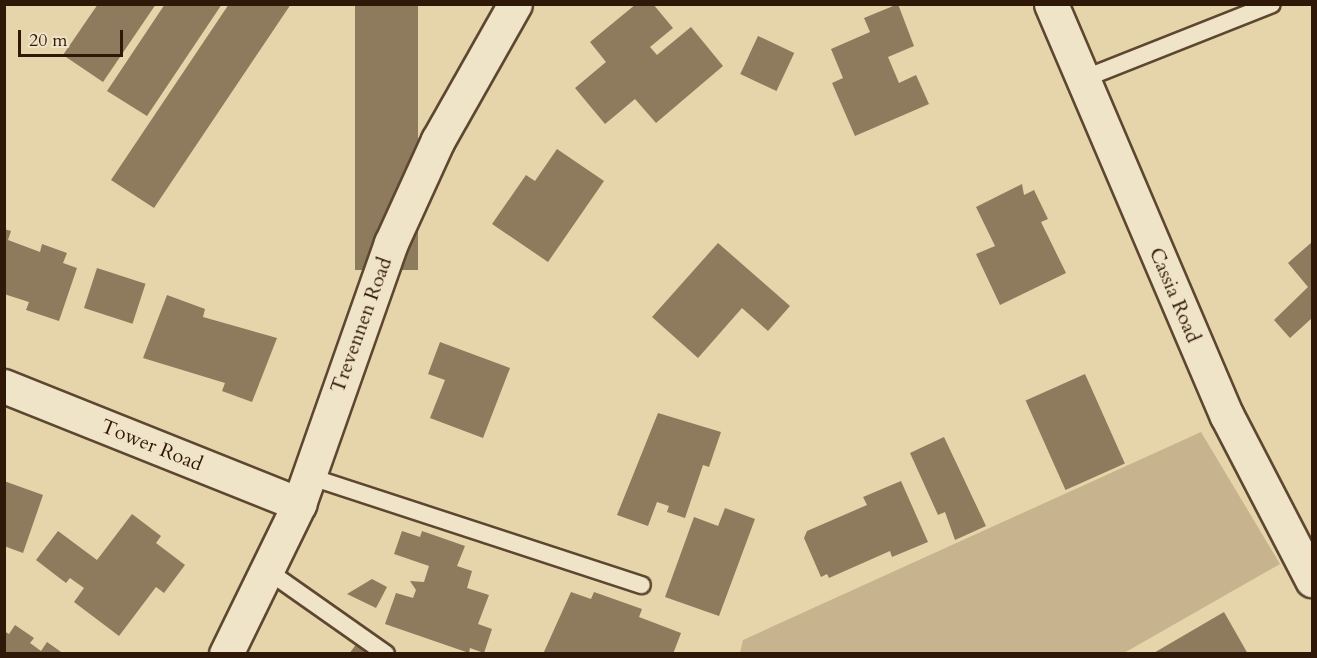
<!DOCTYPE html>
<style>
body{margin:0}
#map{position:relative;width:1317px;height:658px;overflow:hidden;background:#e6d4aa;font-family:Cardo,serif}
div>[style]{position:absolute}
.green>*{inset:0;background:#c7b48e}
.building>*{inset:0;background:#8e7a5c;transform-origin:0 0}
.roads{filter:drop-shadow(2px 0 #5d4730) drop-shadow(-2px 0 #5d4730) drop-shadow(0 2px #5d4730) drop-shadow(0 -2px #5d4730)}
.service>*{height:16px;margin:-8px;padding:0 8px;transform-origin:8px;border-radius:8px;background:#efe3c8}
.minor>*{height:33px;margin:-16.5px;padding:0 16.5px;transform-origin:16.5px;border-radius:16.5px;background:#efe3c8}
span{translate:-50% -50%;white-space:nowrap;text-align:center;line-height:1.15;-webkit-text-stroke:5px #efe3c8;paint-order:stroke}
.street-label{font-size:20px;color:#2f1807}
.frame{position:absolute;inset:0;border:6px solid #2f1807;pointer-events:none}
.scale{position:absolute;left:18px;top:30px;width:105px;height:27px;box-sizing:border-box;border:3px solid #2f1807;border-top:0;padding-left:8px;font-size:18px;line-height:21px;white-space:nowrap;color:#2f1807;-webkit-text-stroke:4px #efe3c8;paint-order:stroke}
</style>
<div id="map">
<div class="green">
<i style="clip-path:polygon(1201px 432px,1280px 564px,1124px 653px,740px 653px,743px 640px)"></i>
</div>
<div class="building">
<i style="clip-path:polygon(98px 4px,156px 4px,103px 82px,63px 55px)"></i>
<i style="clip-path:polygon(165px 4px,222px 4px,147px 116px,107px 91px)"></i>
<i style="clip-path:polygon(229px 4px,291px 4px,154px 208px,111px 180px)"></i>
<i style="left:355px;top:4px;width:63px;height:266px"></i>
<i style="clip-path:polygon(636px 4px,653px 4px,673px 28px,650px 47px,657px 55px,691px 27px,723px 66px,656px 123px,635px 99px,605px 124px,575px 88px,606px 62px,590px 42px)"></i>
<i style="clip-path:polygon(898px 4px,914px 46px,888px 57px,899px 83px,916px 75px,929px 104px,855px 136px,832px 83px,843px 78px,831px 49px,870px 32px,864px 18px)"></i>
<i style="left:758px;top:36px;width:40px;height:42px;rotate:25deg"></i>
<i style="clip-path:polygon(557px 149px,604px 181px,548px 262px,492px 224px,526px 175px,535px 181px)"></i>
<i style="clip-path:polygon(1022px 184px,1024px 195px,1034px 190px,1048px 219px,1041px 222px,1066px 273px,1000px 305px,976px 254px,995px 246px,976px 207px)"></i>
<i style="clip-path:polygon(4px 229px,11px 231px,8px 240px,40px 252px,42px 244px,67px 253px,63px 263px,77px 268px,59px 321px,26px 310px,29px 302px,4px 294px)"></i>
<i style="clip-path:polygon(1312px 242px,1312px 318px,1290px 338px,1274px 320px,1308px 287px,1288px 263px)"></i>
<i style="clip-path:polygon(718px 243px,790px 306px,768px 331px,742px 308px,698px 358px,652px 317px)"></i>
<i style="left:97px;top:268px;width:51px;height:42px;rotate:18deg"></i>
<i style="clip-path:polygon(167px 295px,205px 309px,203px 317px,277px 338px,252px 402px,222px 391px,225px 383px,143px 358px)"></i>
<i style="clip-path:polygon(440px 342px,510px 368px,483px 438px,430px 418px,445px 380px,428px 374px)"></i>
<i style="left:1085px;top:374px;width:98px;height:65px;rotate:66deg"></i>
<i style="clip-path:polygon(658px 413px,721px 432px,709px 467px,703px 465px,685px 518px,667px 512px,669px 506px,657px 502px,648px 526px,617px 515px)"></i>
<i style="clip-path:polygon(944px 437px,986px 526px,955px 540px,945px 512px,938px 515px,910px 453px)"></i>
<i style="clip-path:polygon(4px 481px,43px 495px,23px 553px,4px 546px)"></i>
<i style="clip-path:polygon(901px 481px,928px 542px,892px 557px,890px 551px,829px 578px,827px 574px,821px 577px,804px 538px,807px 531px,867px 505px,863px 497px)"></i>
<i style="clip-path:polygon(725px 508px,755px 519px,719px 616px,665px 597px,694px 517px,718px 526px)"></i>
<i style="clip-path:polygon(132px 514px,161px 536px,156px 543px,185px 565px,164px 593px,156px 587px,119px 636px,74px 602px,84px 588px,70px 578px,66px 583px,36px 560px,58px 531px,97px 560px)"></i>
<i style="clip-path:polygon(402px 531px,420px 537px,422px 531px,465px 546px,457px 566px,472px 571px,467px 588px,489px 595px,478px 624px,492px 629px,484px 653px,470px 648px,469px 653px,385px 624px,396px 593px,413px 598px,416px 590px,410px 581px,424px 582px,429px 566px,394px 554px)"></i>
<i style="clip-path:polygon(372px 579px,387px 587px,376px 608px,347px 594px)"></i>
<i style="clip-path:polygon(571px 592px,591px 599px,594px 592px,642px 609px,639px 617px,681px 633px,673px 654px,543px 654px)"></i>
<i style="clip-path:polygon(1224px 612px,1248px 654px,1152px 654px)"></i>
<i style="clip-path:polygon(15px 625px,34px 638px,30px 643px,41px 651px,47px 642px,64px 654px,4px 654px,4px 631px,9px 634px)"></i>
<i style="clip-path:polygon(357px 643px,372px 654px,349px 654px)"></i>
</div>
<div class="roads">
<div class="service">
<i style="left:1083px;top:79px;width:203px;rotate:-21.6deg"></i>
<i style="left:308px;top:476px;width:351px;rotate:18.1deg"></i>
<i style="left:268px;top:571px;width:144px;rotate:35.1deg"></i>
</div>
<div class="minor">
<i style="left:1051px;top:4px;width:448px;rotate:66.9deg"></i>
<i style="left:1227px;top:416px;width:185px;rotate:62.6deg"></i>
<i style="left:4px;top:386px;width:318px;rotate:21.8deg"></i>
<i style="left:226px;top:654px;width:167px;rotate:-64deg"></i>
<i style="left:299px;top:504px;width:277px;rotate:-70.6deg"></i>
<i style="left:391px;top:243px;width:113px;rotate:-65.5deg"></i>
<i style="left:438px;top:140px;width:156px;rotate:-60.5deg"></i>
</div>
</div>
<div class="street-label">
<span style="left:1175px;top:295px;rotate:67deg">Cassia Road</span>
<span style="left:361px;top:325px;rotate:-70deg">Trevennen Road</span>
<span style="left:152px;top:445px;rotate:22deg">Tower Road</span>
</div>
<div class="frame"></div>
<div class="scale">20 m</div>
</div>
